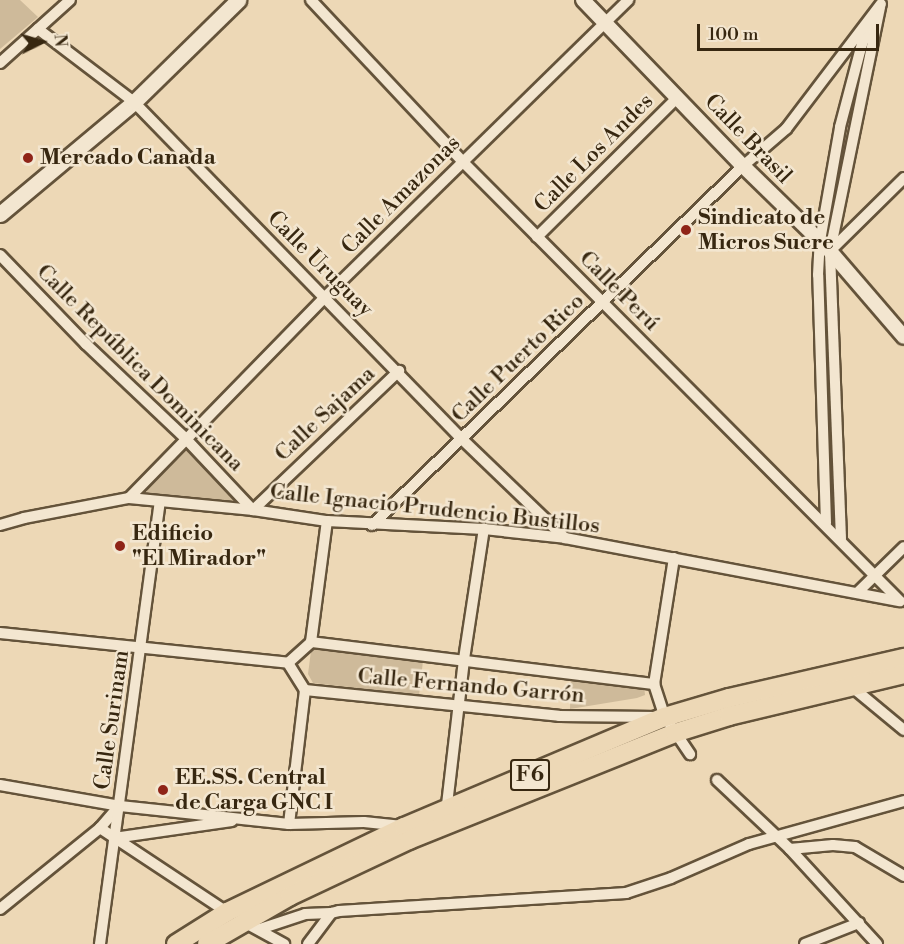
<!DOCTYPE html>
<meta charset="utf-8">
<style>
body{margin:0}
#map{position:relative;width:904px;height:944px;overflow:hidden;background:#edd8b6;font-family:"Libre Bodoni",serif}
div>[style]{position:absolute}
.green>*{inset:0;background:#ceba9a}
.roads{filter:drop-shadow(2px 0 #64533a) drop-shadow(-2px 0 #64533a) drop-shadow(0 2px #64533a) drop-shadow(0 -2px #64533a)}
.minor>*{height:10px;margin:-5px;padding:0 5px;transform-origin:5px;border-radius:5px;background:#f3e6d0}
.tertiary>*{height:14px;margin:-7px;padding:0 7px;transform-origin:7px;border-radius:7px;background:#f3e6d0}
.secondary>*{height:15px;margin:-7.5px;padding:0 7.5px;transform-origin:7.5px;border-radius:7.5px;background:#f3e6d0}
.trunk>*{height:18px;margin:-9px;padding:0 9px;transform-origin:9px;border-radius:9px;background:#edd8b6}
.dots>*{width:16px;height:16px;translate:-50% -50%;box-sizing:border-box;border:3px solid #f3e6d0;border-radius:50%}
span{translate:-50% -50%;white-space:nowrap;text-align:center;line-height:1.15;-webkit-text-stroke:5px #f3e6d0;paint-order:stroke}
.shield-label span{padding:2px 4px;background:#f3e6d0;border:2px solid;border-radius:4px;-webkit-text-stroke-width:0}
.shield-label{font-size:21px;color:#372710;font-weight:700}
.street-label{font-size:22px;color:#372710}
.poi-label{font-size:22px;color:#372710;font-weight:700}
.left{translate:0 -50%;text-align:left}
.north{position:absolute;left:12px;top:12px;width:60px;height:60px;-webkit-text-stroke:4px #f3e6d0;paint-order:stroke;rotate:85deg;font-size:16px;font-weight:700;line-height:24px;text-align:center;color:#372710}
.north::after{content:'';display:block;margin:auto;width:21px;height:27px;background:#372710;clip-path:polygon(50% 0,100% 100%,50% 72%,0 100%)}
.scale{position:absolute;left:697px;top:24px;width:182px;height:27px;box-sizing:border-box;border:3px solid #372710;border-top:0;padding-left:8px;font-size:18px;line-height:21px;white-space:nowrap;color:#372710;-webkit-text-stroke:4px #f3e6d0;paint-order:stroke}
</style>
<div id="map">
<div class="green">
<i style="clip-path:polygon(0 0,20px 0,38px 17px,0 49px)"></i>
<i style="clip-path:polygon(182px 449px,187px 449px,237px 501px,234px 506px,147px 493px,146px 486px)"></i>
<i style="clip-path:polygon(317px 649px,423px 661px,419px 695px,313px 683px,308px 674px,311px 651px)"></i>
<i style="clip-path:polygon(571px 675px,644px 685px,645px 695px,637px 698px,570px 709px)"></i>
</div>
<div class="roads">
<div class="minor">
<i style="left:311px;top:0;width:222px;rotate:46.8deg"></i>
<i style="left:463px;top:162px;width:619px;rotate:45.13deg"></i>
<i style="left:38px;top:29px;width:121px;rotate:37.2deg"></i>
<i style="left:134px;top:102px;width:470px;rotate:45.8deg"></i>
<i style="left:462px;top:439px;width:143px;rotate:43.9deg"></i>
<i style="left:0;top:63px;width:94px;rotate:-42deg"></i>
<i style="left:537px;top:237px;width:199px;rotate:-44.8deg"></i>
<i style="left:830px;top:251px;width:104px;rotate:-44.6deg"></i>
<i style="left:0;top:255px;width:124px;rotate:46deg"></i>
<i style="left:86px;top:344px;width:138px;rotate:43.5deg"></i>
<i style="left:186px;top:439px;width:98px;rotate:46.7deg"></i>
<i style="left:253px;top:510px;width:202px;rotate:-43.6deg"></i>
<i style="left:129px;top:498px;width:279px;rotate:-45.7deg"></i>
<i style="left:324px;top:298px;width:426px;rotate:-44.4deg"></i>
<i style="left:826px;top:523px;width:248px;rotate:-91.8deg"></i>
<i style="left:818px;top:275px;width:34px;rotate:-87deg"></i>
<i style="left:820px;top:241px;width:116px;rotate:-80deg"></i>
<i style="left:840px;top:127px;width:86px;rotate:-75.2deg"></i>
<i style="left:862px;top:44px;width:23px;rotate:-65deg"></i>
<i style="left:0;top:525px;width:25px;rotate:-16deg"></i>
<i style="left:24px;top:518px;width:107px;rotate:-10.8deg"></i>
<i style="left:129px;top:498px;width:125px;rotate:5.5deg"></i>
<i style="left:253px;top:510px;width:75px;rotate:8.5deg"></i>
<i style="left:327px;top:521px;width:157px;rotate:2.9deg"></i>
<i style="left:484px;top:529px;width:81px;rotate:6.3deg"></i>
<i style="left:565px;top:538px;width:341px;rotate:10.7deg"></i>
<i style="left:372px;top:525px;width:516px;rotate:-44.06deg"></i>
<i style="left:743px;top:166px;width:57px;rotate:-40.7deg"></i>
<i style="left:786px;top:129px;width:157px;rotate:-52.8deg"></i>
<i style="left:841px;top:539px;width:288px;rotate:-92.2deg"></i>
<i style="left:830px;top:251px;width:249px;rotate:-78.4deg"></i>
<i style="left:674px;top:558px;width:128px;rotate:99deg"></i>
<i style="left:654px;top:684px;width:35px;rotate:72deg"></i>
<i style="left:665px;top:717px;width:45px;rotate:56deg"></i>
<i style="left:858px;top:592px;width:64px;rotate:-44.4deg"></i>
<i style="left:0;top:633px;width:290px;rotate:5.9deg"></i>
<i style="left:288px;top:663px;width:32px;rotate:58deg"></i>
<i style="left:305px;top:690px;width:255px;rotate:5.8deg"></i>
<i style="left:559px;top:716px;width:98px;rotate:0.6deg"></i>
<i style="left:311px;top:642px;width:122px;rotate:-82.5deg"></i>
<i style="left:288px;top:663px;width:31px;rotate:-42deg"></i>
<i style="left:311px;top:642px;width:346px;rotate:7deg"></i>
<i style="left:851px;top:686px;width:69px;rotate:39.7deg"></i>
<i style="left:717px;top:780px;width:100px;rotate:43.4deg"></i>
<i style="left:790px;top:849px;width:129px;rotate:47.5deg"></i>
<i style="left:0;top:785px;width:122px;rotate:9.9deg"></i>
<i style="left:120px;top:806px;width:170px;rotate:6.1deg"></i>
<i style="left:289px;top:824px;width:75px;rotate:-1.5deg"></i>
<i style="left:364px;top:822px;width:36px;rotate:6deg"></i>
<i style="left:446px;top:813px;width:155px;rotate:-83.3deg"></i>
<i style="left:464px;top:659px;width:132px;rotate:-81.3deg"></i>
<i style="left:289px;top:824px;width:135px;rotate:-83.2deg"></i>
<i style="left:100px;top:828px;width:156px;rotate:33.5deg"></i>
<i style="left:114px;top:838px;width:119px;rotate:-8.2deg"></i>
<i style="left:790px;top:849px;width:43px;rotate:-5.3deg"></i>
<i style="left:833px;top:845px;width:22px;rotate:5deg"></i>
<i style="left:855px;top:847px;width:57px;rotate:30.6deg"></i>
<i style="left:0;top:909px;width:129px;rotate:-39deg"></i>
<i style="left:100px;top:828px;width:29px;rotate:-49deg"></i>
<i style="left:244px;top:922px;width:46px;rotate:28.8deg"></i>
<i style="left:260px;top:929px;width:47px;rotate:-18.4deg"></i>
<i style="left:305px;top:914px;width:26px;rotate:-2deg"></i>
<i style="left:100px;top:944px;width:446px;rotate:-82.3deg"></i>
<i style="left:308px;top:944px;width:39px;rotate:-53deg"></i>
<i style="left:331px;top:913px;width:8px;rotate:-14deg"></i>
<i style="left:339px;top:911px;width:288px;rotate:-3.6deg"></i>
<i style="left:626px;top:893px;width:47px;rotate:-18.4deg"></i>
<i style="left:671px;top:878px;width:85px;rotate:-23.6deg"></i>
<i style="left:749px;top:844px;width:161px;rotate:-15.5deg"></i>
<i style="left:805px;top:944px;width:58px;rotate:-21.3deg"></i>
</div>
<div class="tertiary">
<i style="left:583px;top:0;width:231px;rotate:46.1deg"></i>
<i style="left:743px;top:166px;width:122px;rotate:44.3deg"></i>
<i style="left:830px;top:251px;width:113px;rotate:49.3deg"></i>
</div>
<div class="secondary">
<i style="left:0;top:214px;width:175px;rotate:-39.9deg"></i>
<i style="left:134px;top:102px;width:146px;rotate:-44.4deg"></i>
</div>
<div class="trunk">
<i style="left:176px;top:944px;width:60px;rotate:-32.1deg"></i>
<i style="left:227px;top:912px;width:196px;rotate:-25.7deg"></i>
<i style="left:404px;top:827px;width:283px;rotate:-22.9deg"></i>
<i style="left:665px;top:717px;width:67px;rotate:-16.5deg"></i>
<i style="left:729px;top:698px;width:180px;rotate:-12.9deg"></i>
<i style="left:207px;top:944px;width:96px;rotate:-30deg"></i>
<i style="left:290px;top:896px;width:132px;rotate:-25.2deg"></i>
<i style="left:409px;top:840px;width:287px;rotate:-21.9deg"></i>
<i style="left:675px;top:733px;width:57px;rotate:-17.5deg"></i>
<i style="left:729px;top:716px;width:180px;rotate:-13.5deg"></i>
</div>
</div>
<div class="dots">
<i style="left:28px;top:158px;background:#8f2418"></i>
<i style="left:686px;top:230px;background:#8f2418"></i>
<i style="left:120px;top:546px;background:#8f2418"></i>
<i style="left:163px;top:790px;background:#8f2418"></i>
</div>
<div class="shield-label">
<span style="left:530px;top:775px">F6</span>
</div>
<div class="street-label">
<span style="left:748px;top:139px;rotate:46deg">Calle Brasil</span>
<span style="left:594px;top:153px;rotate:-45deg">Calle Los Andes</span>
<span style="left:401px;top:195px;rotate:-45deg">Calle Amazonas</span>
<span style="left:320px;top:264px;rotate:45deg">Calle Uruguay</span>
<span style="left:619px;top:291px;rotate:45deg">Calle Perú</span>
<span style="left:518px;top:358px;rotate:-44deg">Calle Puerto Rico</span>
<span style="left:140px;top:368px;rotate:45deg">Calle República Dominicana</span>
<span style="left:325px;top:414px;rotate:-43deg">Calle Sajama</span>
<span style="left:435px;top:509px;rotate:6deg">Calle Ignacio Prudencio Bustillos</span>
<span style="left:471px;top:686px;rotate:5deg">Calle Fernando Garrón</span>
<span style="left:112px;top:720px;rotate:-82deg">Calle Surinam</span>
</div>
<div class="poi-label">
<span class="left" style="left:40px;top:158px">Mercado Canada</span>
<span class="left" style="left:698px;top:230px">Sindicato de<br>Micros Sucre</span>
<span class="left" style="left:132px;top:546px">Edificio<br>"El Mirador"</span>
<span class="left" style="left:175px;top:790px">EE.SS. Central<br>de Carga GNC I</span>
</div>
<div class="north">N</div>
<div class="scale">100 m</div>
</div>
